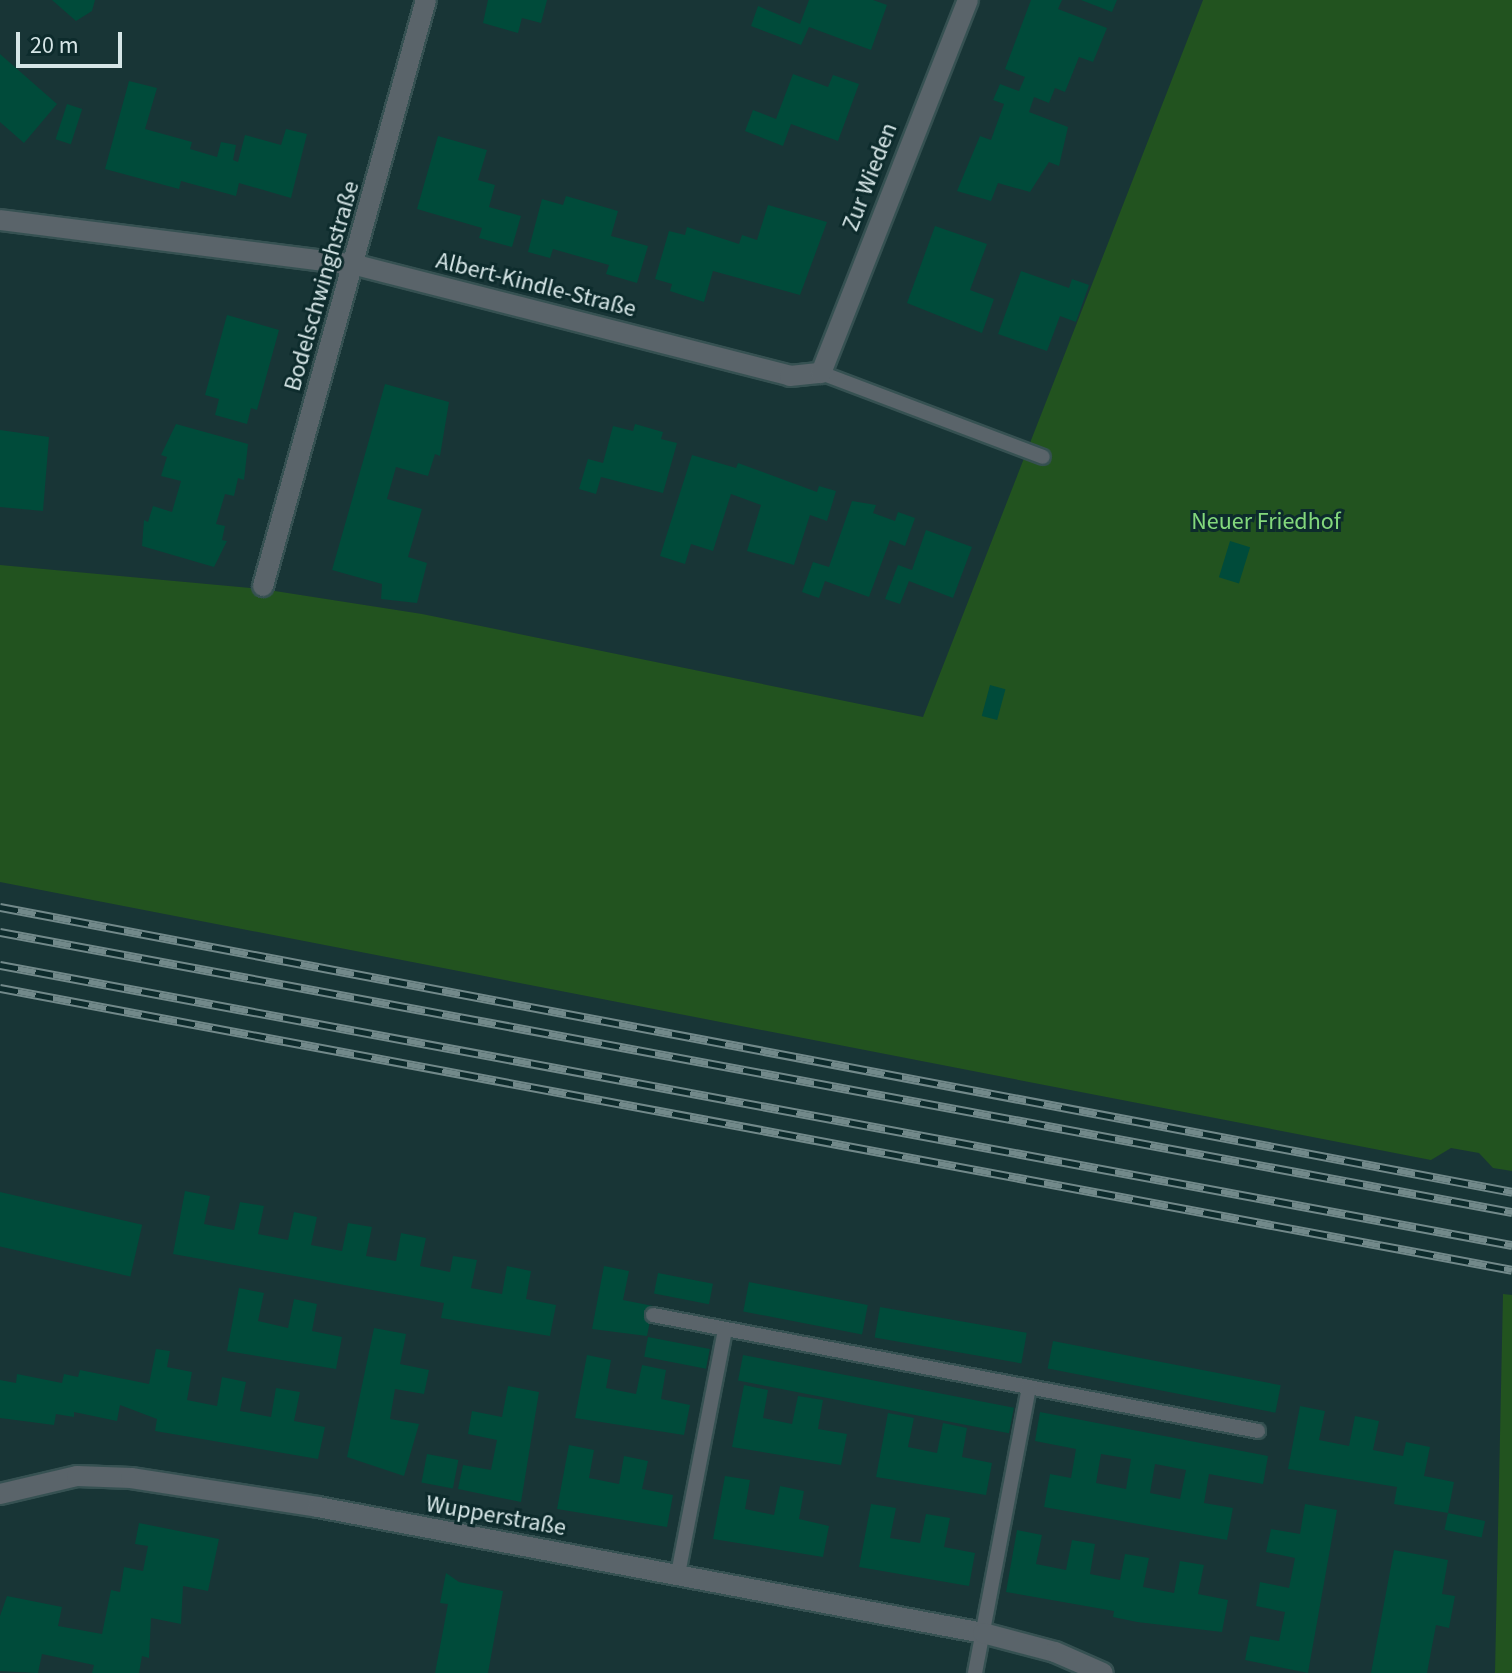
<!DOCTYPE html>
<meta charset="utf-8">
<style>
body{margin:0}
#map{position:relative;width:1512px;height:1673px;overflow:hidden;background:#183536;font-family:"Source Sans 3",sans-serif}
div>[style]{position:absolute}
.green>*{inset:0;background:#22531f}
.building>*{inset:0;background:#004b3a;transform-origin:0 0}
.roads{filter:drop-shadow(2px 0 #365152) drop-shadow(-2px 0 #365152) drop-shadow(0 2px #365152) drop-shadow(0 -2px #365152)}
.service>*{height:14px;margin:-7px;padding:0 7px;transform-origin:7px;border-radius:7px;background:#5a646a}
.minor>*{height:20px;margin:-10px;padding:0 10px;transform-origin:10px;border-radius:10px;background:#5a646a}
.rail>*{height:9px;margin-top:-4.5px;transform-origin:0;background:repeating-linear-gradient(90deg,#0d2b2c 0 18px,#72898a 0 36px);box-sizing:border-box;border-block:2px solid #72898a}
span{translate:-50% -50%;white-space:nowrap;text-align:center;line-height:1.15;-webkit-text-stroke:6px #0d2b2c;paint-order:stroke}
.street-label{font-size:24px;color:#d6e6e7}
.park-label{font-size:24px;color:#83d87c}
.scale{position:absolute;left:16px;top:32px;width:106px;height:36px;box-sizing:border-box;border:4px solid #d6e6e7;border-top:0;padding-left:10px;font-size:24px;line-height:28px;white-space:nowrap;color:#d6e6e7;-webkit-text-stroke:6px #0d2b2c;paint-order:stroke}
</style>
<div id="map">
<div class="green">
<i style="clip-path:polygon(1203px 0,1512px 0,1512px 1171px,1493px 1168px,1479px 1153px,1451px 1148px,1431px 1160px,0 882px,0 565px,262px 589px,422px 614px,923px 717px)"></i>
<i style="clip-path:polygon(1503px 1294px,1512px 1295px,1512px 1673px,1495px 1673px)"></i>
</div>
<div class="building">
<i style="clip-path:polygon(52px 0,95px 0,92px 11px,76px 21px)"></i>
<i style="clip-path:polygon(488px 0,547px 0,541px 23px,522px 18px,518px 33px,483px 23px)"></i>
<i style="clip-path:polygon(809px 0,873px 0,887px 5px,871px 50px,809px 27px,801px 45px,751px 26px,758px 6px,800px 24px)"></i>
<i style="clip-path:polygon(1031px 0,1062px 0,1058px 9px,1107px 28px,1093px 62px,1079px 57px,1065px 92px,1055px 88px,1049px 103px,1034px 97px,1029px 112px,1068px 127px,1059px 166px,1049px 162px,1030px 192px,998px 183px,991px 201px,957px 191px,980px 136px,991px 140px,1004px 104px,993px 100px,1000px 84px,1019px 91px,1025px 77px,1005px 69px)"></i>
<i style="clip-path:polygon(1081px 0,1117px 0,1112px 12px)"></i>
<i style="clip-path:polygon(0 54px,57px 104px,24px 143px,0 122px)"></i>
<i style="clip-path:polygon(793px 74px,828px 87px,833px 75px,859px 84px,838px 141px,791px 124px,783px 146px,745px 131px,753px 110px,776px 119px)"></i>
<i style="clip-path:polygon(129px 81px,157px 88px,145px 129px,192px 142px,190px 149px,217px 157px,221px 142px,236px 145px,233px 160px,238px 162px,245px 135px,281px 145px,286px 129px,307px 134px,291px 198px,239px 183px,236px 196px,181px 181px,179px 189px,105px 169px)"></i>
<i style="left:67px;top:104px;width:16px;height:37px;rotate:18deg"></i>
<i style="clip-path:polygon(438px 136px,487px 150px,478px 180px,495px 185px,489px 207px,521px 216px,512px 247px,479px 238px,482px 228px,417px 209px)"></i>
<i style="clip-path:polygon(566px 196px,618px 211px,611px 236px,648px 246px,637px 283px,606px 274px,609px 265px,553px 249px,550px 258px,528px 252px,542px 199px,563px 205px)"></i>
<i style="clip-path:polygon(768px 205px,827px 222px,800px 295px,713px 271px,704px 302px,670px 291px,672px 284px,655px 279px,669px 231px,685px 235px,687px 227px,739px 244px,742px 235px,757px 240px)"></i>
<i style="clip-path:polygon(935px 226px,987px 244px,970px 290px,994px 299px,982px 333px,907px 303px)"></i>
<i style="clip-path:polygon(1021px 271px,1069px 288px,1072px 279px,1089px 285px,1076px 322px,1060px 316px,1047px 351px,998px 334px)"></i>
<i style="clip-path:polygon(227px 315px,279px 330px,257px 410px,251px 408px,247px 424px,215px 415px,219px 399px,205px 395px)"></i>
<i style="clip-path:polygon(385px 384px,449px 402px,440px 456px,435px 454px,428px 476px,396px 467px,387px 499px,422px 509px,408px 557px,427px 563px,417px 603px,381px 599px,382px 584px,332px 570px)"></i>
<i style="clip-path:polygon(176px 424px,248px 444px,244px 480px,238px 478px,234px 496px,225px 494px,216px 524px,225px 526px,222px 540px,227px 541px,214px 567px,142px 546px,144px 520px,148px 522px,153px 506px,172px 512px,181px 481px,161px 476px,167px 457px,161px 455px)"></i>
<i style="clip-path:polygon(635px 424px,663px 432px,661px 439px,677px 443px,663px 493px,601px 477px,596px 494px,579px 489px,588px 459px,603px 463px,613px 426px,633px 431px)"></i>
<i style="clip-path:polygon(0 430px,49px 437px,43px 511px,0 507px)"></i>
<i style="clip-path:polygon(692px 455px,736px 468px,738px 463px,817px 492px,819px 486px,836px 491px,827px 521px,810px 515px,794px 565px,747px 551px,761px 505px,731px 494px,713px 551px,691px 544px,685px 564px,660px 556px)"></i>
<i style="clip-path:polygon(852px 501px,876px 505px,873px 513px,895px 521px,898px 512px,915px 518px,905px 546px,890px 540px,869px 597px,825px 581px,819px 598px,802px 592px,813px 562px,829px 567px)"></i>
<i style="clip-path:polygon(926px 530px,972px 547px,953px 598px,909px 581px,900px 604px,885px 599px,898px 565px,912px 570px)"></i>
<i style="left:1230px;top:541px;width:21px;height:38px;rotate:17deg"></i>
<i style="left:990px;top:685px;width:16px;height:32px;rotate:15deg"></i>
<i style="clip-path:polygon(185px 1191px,210px 1196px,204px 1224px,234px 1230px,240px 1202px,264px 1206px,258px 1234px,288px 1240px,294px 1212px,317px 1217px,311px 1245px,342px 1251px,348px 1223px,372px 1227px,366px 1256px,396px 1261px,401px 1233px,426px 1238px,420px 1266px,450px 1272px,453px 1256px,477px 1260px,471px 1288px,502px 1294px,507px 1266px,531px 1271px,526px 1299px,556px 1305px,550px 1336px,441px 1318px,444px 1303px,173px 1254px)"></i>
<i style="left:0;top:1192px;width:146px;height:53px;rotate:13deg"></i>
<i style="clip-path:polygon(604px 1266px,629px 1271px,623px 1300px,653px 1306px,647px 1336px,592px 1329px)"></i>
<i style="left:658px;top:1273px;width:56px;height:21px;rotate:11deg"></i>
<i style="left:749px;top:1282px;width:121px;height:30px;rotate:11deg"></i>
<i style="clip-path:polygon(239px 1288px,264px 1293px,258px 1321px,288px 1328px,294px 1299px,317px 1304px,312px 1331px,342px 1337px,336px 1369px,227px 1351px)"></i>
<i style="left:880px;top:1307px;width:149px;height:31px;rotate:10deg"></i>
<i style="clip-path:polygon(374px 1328px,406px 1334px,400px 1364px,429px 1370px,424px 1394px,395px 1389px,390px 1419px,419px 1424px,404px 1476px,347px 1457px)"></i>
<i style="left:648px;top:1337px;width:63px;height:20px;rotate:11deg"></i>
<i style="left:1053px;top:1341px;width:232px;height:28px;rotate:11deg"></i>
<i style="clip-path:polygon(156px 1349px,170px 1351px,167px 1367px,192px 1372px,187px 1400px,217px 1406px,222px 1377px,246px 1382px,240px 1411px,271px 1417px,276px 1388px,300px 1392px,294px 1421px,325px 1427px,318px 1459px,155px 1431px,157px 1419px,120px 1405px,117px 1421px,74px 1412px,74px 1417px,56px 1414px,54px 1425px,0 1418px,0 1380px,16px 1383px,17px 1374px,62px 1383px,64px 1374px,78px 1377px,80px 1370px,149px 1384px)"></i>
<i style="clip-path:polygon(587px 1355px,611px 1360px,606px 1388px,636px 1394px,642px 1365px,666px 1370px,661px 1399px,690px 1405px,684px 1435px,575px 1418px)"></i>
<i style="left:743px;top:1355px;width:276px;height:26px;rotate:11deg"></i>
<i style="clip-path:polygon(744px 1385px,768px 1390px,763px 1418px,792px 1424px,798px 1396px,823px 1400px,818px 1429px,847px 1434px,841px 1465px,732px 1447px)"></i>
<i style="clip-path:polygon(508px 1386px,539px 1392px,521px 1502px,458px 1489px,463px 1465px,491px 1470px,497px 1440px,468px 1434px,472px 1411px,502px 1417px)"></i>
<i style="clip-path:polygon(1300px 1406px,1325px 1411px,1319px 1440px,1349px 1446px,1355px 1416px,1379px 1421px,1373px 1450px,1403px 1456px,1406px 1442px,1430px 1447px,1424px 1476px,1454px 1482px,1448px 1513px,1394px 1504px,1397px 1487px,1288px 1469px)"></i>
<i style="clip-path:polygon(evenodd,1040px 1412px,1268px 1456px,1263px 1484px,1209px 1474px,1204px 1503px,1233px 1508px,1227px 1540px,1044px 1507px,1050px 1474px,1071px 1478px,1076px 1449px,1035px 1441px,1040px 1412px,1101px 1454px,1131px 1459px,1126px 1489px,1096px 1483px,1101px 1454px,1040px 1412px,1155px 1464px,1186px 1470px,1180px 1499px,1150px 1493px,1155px 1464px)"></i>
<i style="clip-path:polygon(888px 1413px,914px 1418px,908px 1447px,937px 1453px,943px 1423px,967px 1428px,962px 1457px,992px 1463px,986px 1495px,876px 1477px)"></i>
<i style="clip-path:polygon(569px 1445px,594px 1450px,589px 1478px,619px 1484px,624px 1456px,648px 1461px,642px 1489px,673px 1495px,667px 1527px,557px 1509px)"></i>
<i style="left:427px;top:1454px;width:32px;height:29px;rotate:11deg"></i>
<i style="clip-path:polygon(725px 1476px,750px 1480px,745px 1509px,774px 1515px,780px 1486px,804px 1491px,799px 1519px,829px 1526px,823px 1557px,713px 1539px)"></i>
<i style="clip-path:polygon(871px 1504px,896px 1508px,890px 1538px,920px 1543px,926px 1514px,950px 1518px,944px 1547px,975px 1553px,969px 1586px,859px 1567px)"></i>
<i style="clip-path:polygon(1305px 1504px,1337px 1510px,1308px 1673px,1245px 1660px,1250px 1636px,1279px 1641px,1285px 1612px,1256px 1606px,1260px 1582px,1289px 1588px,1295px 1558px,1266px 1552px,1271px 1529px,1300px 1534px)"></i>
<i style="left:1448px;top:1513px;width:38px;height:17px;rotate:12deg"></i>
<i style="clip-path:polygon(139px 1523px,219px 1539px,208px 1591px,183px 1586px,181px 1624px,151px 1618px,149px 1658px,142px 1656px,139px 1673px,92px 1673px,94px 1665px,42px 1654px,38px 1673px,0 1671px,0 1616px,7px 1596px,62px 1607px,58px 1626px,102px 1634px,111px 1590px,120px 1592px,124px 1567px,143px 1571px,148px 1546px,135px 1544px)"></i>
<i style="clip-path:polygon(1017px 1530px,1042px 1535px,1036px 1564px,1066px 1570px,1072px 1540px,1095px 1544px,1090px 1574px,1120px 1580px,1125px 1554px,1149px 1558px,1143px 1587px,1174px 1593px,1180px 1561px,1204px 1565px,1198px 1594px,1228px 1600px,1222px 1632px,1137px 1622px,1113px 1617px,1114px 1611px,1006px 1592px)"></i>
<i style="clip-path:polygon(1394px 1550px,1448px 1560px,1442px 1594px,1455px 1596px,1449px 1628px,1436px 1625px,1427px 1673px,1371px 1673px)"></i>
<i style="clip-path:polygon(446px 1573px,459px 1582px,503px 1591px,488px 1673px,435px 1673px,448px 1604px,440px 1603px)"></i>
</div>
<div class="roads">
<div class="service">
<i style="left:821px;top:373px;width:237px;rotate:20.7deg"></i>
<i style="left:653px;top:1315px;width:616px;rotate:10.85deg"></i>
<i style="left:678px;top:1574px;width:249px;rotate:-79.1deg"></i>
<i style="left:975px;top:1673px;width:291px;rotate:-79.3deg"></i>
</div>
<div class="minor">
<i style="left:0;top:220px;width:359px;rotate:7.2deg"></i>
<i style="left:356px;top:265px;width:448px;rotate:14.3deg"></i>
<i style="left:790px;top:376px;width:31px;rotate:-6deg"></i>
<i style="left:821px;top:373px;width:401px;rotate:-68.5deg"></i>
<i style="left:263px;top:586px;width:608px;rotate:-74.46deg"></i>
<i style="left:0;top:1494px;width:79px;rotate:-13.2deg"></i>
<i style="left:77px;top:1476px;width:54px;rotate:2.1deg"></i>
<i style="left:131px;top:1478px;width:189px;rotate:8.8deg"></i>
<i style="left:318px;top:1507px;width:677px;rotate:10.73deg"></i>
<i style="left:983px;top:1633px;width:74px;rotate:14.8deg"></i>
<i style="left:1055px;top:1652px;width:52px;rotate:23.6deg"></i>
</div>
</div>
<div class="rail">
<i style="left:0;top:907px;width:1539px;rotate:10.67deg"></i>
<i style="left:0;top:932px;width:1538px;rotate:10.49deg"></i>
<i style="left:0;top:965px;width:1538px;rotate:10.49deg"></i>
<i style="left:0;top:988px;width:1538px;rotate:10.56deg"></i>
</div>
<div class="street-label">
<span style="left:870px;top:177px;rotate:-69deg">Zur Wieden</span>
<span style="left:536px;top:285px;rotate:14deg">Albert-Kindle-Straße</span>
<span style="left:322px;top:286px;rotate:-74deg">Bodelschwinghstraße</span>
<span style="left:496px;top:1516px;rotate:10deg">Wupperstraße</span>
</div>
<div class="park-label">
<span style="left:1266px;top:522px">Neuer Friedhof</span>
</div>
<div class="scale">20 m</div>
</div>
